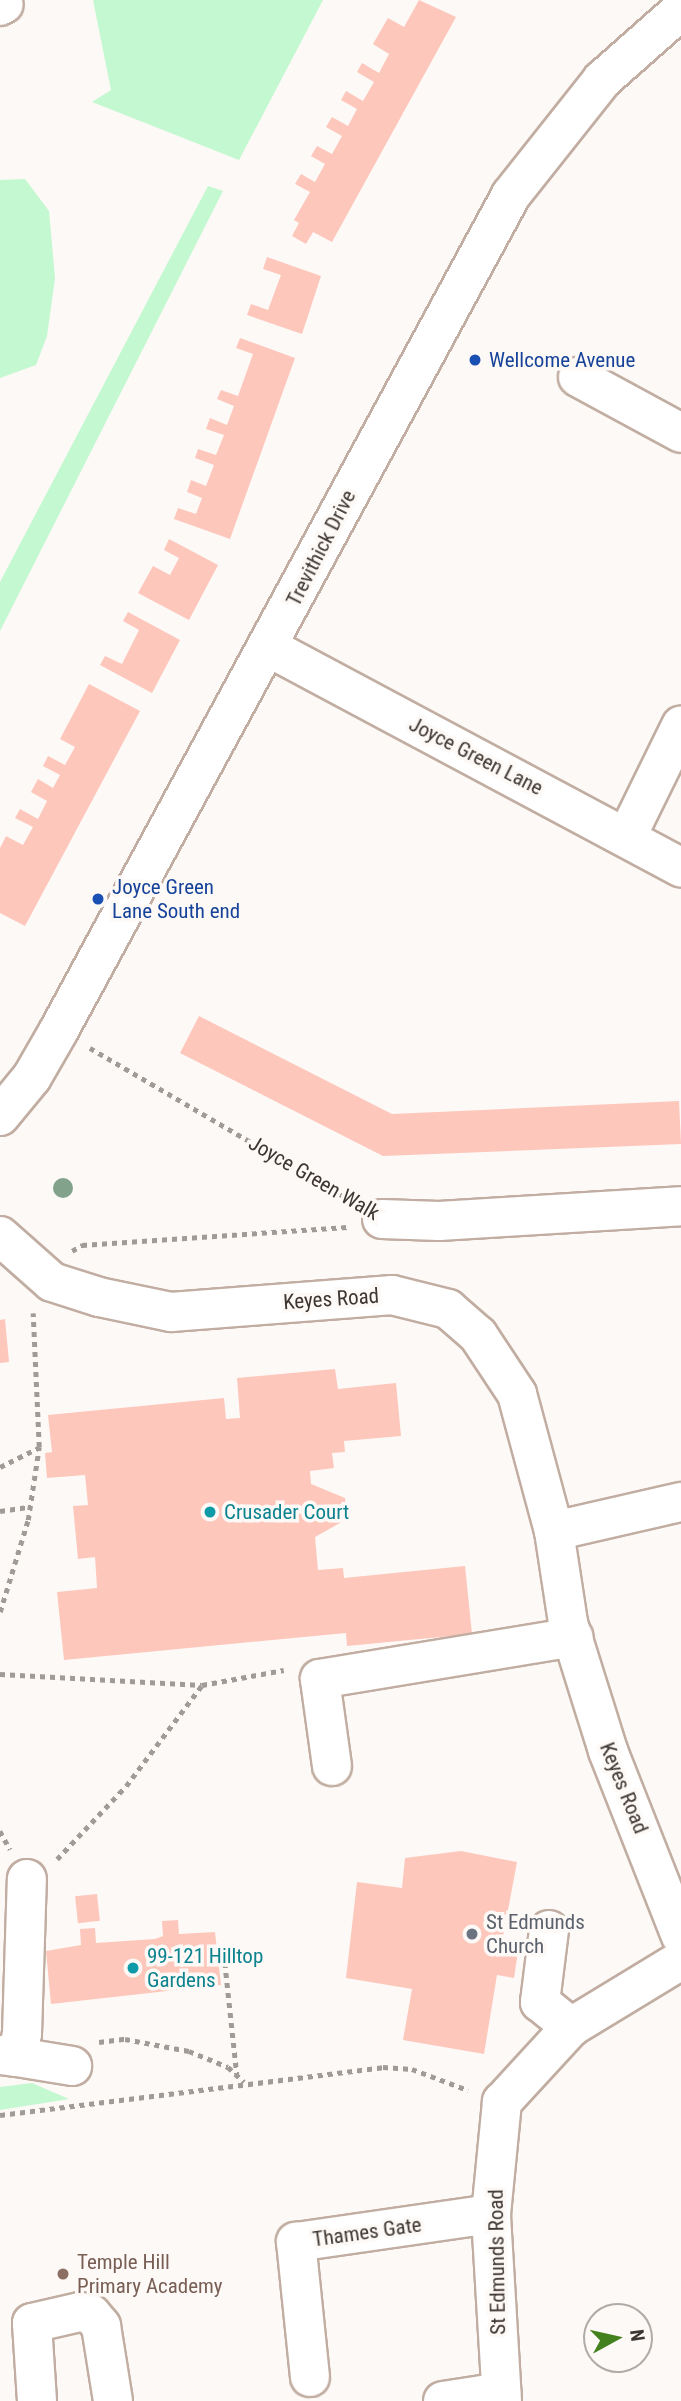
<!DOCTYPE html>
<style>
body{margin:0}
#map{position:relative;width:681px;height:2401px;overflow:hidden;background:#fdf9f6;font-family:"Roboto Condensed",sans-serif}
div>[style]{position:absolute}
.green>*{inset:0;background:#c3f8d0}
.building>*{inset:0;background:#fec7bc;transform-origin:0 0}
.path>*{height:4.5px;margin-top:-2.25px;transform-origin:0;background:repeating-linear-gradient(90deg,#a19b97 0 5px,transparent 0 10px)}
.roads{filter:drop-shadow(2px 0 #c1ada1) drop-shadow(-2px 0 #c1ada1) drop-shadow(0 2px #c1ada1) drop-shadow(0 -2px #c1ada1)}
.minor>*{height:38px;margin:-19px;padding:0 19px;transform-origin:19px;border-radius:19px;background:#fff}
.trees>*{width:20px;height:20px;margin:-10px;border-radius:50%;background:#82a28b}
.dots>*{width:19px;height:19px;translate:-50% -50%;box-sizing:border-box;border:4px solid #fdf9f6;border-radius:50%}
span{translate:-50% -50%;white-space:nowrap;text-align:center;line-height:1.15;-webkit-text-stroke:7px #fdf9f6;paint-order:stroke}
.transit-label{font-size:21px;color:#164399}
.left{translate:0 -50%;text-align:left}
.street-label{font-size:21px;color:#3e3631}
.culture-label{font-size:21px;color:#0d838f}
.worship-label{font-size:21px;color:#5b616d}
.education-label{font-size:21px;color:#785e54}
.north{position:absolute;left:583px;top:2303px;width:70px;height:70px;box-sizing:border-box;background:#fdf9f6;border:2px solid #b1aba7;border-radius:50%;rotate:82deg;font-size:19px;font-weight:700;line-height:28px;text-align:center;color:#3e3631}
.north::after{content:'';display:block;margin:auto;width:24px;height:32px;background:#43811f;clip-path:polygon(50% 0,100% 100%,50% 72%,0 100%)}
</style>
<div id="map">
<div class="green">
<i style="clip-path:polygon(93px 0,323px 0,239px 160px,92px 102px,111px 90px)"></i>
<i style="clip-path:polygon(25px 179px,49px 211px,55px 278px,47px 336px,36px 365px,0 378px,0 180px)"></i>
<i style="clip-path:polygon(208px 186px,223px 191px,0 631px,0 582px)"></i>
<i style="clip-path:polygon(32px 2083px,69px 2099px,0 2110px,0 2087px)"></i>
</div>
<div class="building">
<i style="clip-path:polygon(419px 0,456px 17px,332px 242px,313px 232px,306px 244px,292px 236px,299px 223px,294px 220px,310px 192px,295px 184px,301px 174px,315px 182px,325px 164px,311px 156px,317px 146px,332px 154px,342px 136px,326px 127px,332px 117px,348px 126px,357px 109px,341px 100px,346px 91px,363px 101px,374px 82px,357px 72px,362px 63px,379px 73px,389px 54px,373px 44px,388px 18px,404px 27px)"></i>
<i style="clip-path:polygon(267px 257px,321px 276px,302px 334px,247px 315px,251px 304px,268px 310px,281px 275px,263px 269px)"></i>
<i style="clip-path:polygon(240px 338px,295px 358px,230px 539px,174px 519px,178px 508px,196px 514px,202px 498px,187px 492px,191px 480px,206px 486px,214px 465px,195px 458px,198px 449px,216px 455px,224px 435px,206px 429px,210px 418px,227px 425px,234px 406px,217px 399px,221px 390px,238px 396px,253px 354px,236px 348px)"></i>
<i style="clip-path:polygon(169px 539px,218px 565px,189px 620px,138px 593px,153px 566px,170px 575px,179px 558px,164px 550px)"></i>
<i style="clip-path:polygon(128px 612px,180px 640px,152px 693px,100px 665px,105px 656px,122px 664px,139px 630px,123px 621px)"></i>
<i style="clip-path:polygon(89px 684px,140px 711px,25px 926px,0 913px,0 848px,6px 836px,23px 845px,33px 827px,15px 818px,20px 809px,38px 819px,47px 801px,31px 792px,38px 779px,53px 788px,60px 775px,43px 766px,48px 756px,65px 765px,75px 747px,60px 739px)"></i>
<i style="clip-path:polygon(199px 1016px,392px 1114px,679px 1101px,681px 1144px,383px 1156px,180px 1053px)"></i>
<i style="clip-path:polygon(5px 1319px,9px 1362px,0 1363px,0 1320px)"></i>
<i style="clip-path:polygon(335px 1369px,338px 1389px,396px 1383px,401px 1436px,344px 1441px,345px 1452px,332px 1453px,334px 1468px,310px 1471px,311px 1484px,345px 1498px,347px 1519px,315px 1537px,318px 1570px,343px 1568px,344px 1578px,465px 1566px,472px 1634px,347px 1646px,346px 1633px,64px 1660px,57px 1592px,97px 1588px,95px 1557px,78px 1559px,73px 1506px,88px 1505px,85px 1475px,47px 1478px,45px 1453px,52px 1452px,48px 1415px,224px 1398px,226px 1419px,240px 1418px,237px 1378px)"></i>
<i style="clip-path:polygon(461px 1851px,517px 1862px,502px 1942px,519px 1945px,514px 1978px,497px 1975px,484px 2054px,403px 2040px,412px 1989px,346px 1978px,357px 1882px,402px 1888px,405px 1858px)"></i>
<i style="left:97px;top:1894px;width:27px;height:22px;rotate:84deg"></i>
<i style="clip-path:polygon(178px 1920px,179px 1934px,215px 1932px,221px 1985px,51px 2004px,46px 1951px,81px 1945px,80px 1929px,95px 1928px,96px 1943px,155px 1939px,163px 1936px,162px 1921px)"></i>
</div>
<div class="path">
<i style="left:90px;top:1048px;width:303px;rotate:30.3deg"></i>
<i style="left:72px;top:1251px;width:12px;rotate:-31deg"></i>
<i style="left:82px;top:1245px;width:266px;rotate:-3.9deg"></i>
<i style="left:0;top:1467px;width:42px;rotate:-26.6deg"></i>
<i style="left:0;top:1511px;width:30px;rotate:-8deg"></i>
<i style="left:0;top:1612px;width:96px;rotate:-73.1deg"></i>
<i style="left:28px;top:1520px;width:74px;rotate:-81.4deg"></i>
<i style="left:39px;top:1447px;width:134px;rotate:-92.6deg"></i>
<i style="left:0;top:1674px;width:202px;rotate:3.1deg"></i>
<i style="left:202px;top:1685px;width:83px;rotate:-10.4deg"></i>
<i style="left:0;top:1831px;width:21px;rotate:61deg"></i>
<i style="left:57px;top:1859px;width:100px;rotate:-46.6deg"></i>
<i style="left:126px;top:1786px;width:126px;rotate:-53deg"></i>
<i style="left:224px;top:1953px;width:122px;rotate:83.9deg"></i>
<i style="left:99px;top:2042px;width:26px;rotate:-7deg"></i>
<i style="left:125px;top:2039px;width:65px;rotate:10.6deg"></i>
<i style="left:189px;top:2051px;width:42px;rotate:22.3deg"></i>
<i style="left:228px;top:2067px;width:22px;rotate:43deg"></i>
<i style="left:0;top:2115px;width:386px;rotate:-7.1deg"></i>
<i style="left:383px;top:2067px;width:29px;rotate:4deg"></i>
<i style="left:412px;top:2069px;width:60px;rotate:20.6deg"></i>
</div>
<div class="roads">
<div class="minor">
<i style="left:0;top:6px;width:4px;rotate:-27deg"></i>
<i style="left:578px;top:377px;width:117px;rotate:28.5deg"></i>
<i style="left:270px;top:648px;width:466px;rotate:28.1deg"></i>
<i style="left:627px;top:836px;width:123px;rotate:-63.9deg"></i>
<i style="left:0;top:1116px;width:50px;rotate:-50.6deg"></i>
<i style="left:32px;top:1077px;width:54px;rotate:-60.1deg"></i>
<i style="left:59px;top:1030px;width:949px;rotate:-61.57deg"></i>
<i style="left:511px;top:195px;width:147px;rotate:-51.6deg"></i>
<i style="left:602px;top:80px;width:106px;rotate:-41.5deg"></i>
<i style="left:382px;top:1219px;width:57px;rotate:2deg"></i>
<i style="left:439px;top:1221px;width:242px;rotate:-3.5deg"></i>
<i style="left:0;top:1236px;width:69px;rotate:41.5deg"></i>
<i style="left:52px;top:1282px;width:49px;rotate:17.7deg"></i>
<i style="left:99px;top:1297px;width:74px;rotate:11.8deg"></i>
<i style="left:171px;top:1312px;width:222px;rotate:-4.4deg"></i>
<i style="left:392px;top:1295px;width:58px;rotate:14deg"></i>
<i style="left:448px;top:1309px;width:40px;rotate:41deg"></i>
<i style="left:478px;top:1335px;width:71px;rotate:56.5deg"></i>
<i style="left:517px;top:1394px;width:142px;rotate:74.9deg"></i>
<i style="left:554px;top:1531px;width:93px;rotate:81.3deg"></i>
<i style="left:568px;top:1623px;width:134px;rotate:72.6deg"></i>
<i style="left:608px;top:1751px;width:199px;rotate:68.5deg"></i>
<i style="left:554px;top:1531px;width:130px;rotate:-12.9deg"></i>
<i style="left:332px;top:1766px;width:88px;rotate:-97.9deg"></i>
<i style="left:320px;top:1679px;width:257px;rotate:-9.4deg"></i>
<i style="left:549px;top:1930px;width:73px;rotate:97.1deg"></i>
<i style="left:540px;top:2002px;width:40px;rotate:39deg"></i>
<i style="left:0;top:2055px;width:17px;rotate:7deg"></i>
<i style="left:17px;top:2057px;width:24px;rotate:-78deg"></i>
<i style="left:22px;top:2034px;width:155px;rotate:-88.2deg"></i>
<i style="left:17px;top:2057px;width:56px;rotate:9.3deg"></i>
<i style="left:310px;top:2377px;width:136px;rotate:-95.9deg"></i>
<i style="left:296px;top:2242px;width:197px;rotate:-8.2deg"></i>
<i style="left:37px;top:2401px;width:78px;rotate:-93.7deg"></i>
<i style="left:32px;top:2323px;width:49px;rotate:-12.9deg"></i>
<i style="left:80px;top:2312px;width:11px;rotate:10deg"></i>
<i style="left:91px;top:2314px;width:16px;rotate:50deg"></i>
<i style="left:101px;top:2326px;width:76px;rotate:80.9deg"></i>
<i style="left:443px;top:2401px;width:59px;rotate:-8.8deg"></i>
<i style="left:502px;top:2401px;width:187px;rotate:-93.4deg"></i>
<i style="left:491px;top:2214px;width:113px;rotate:-84.4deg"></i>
<i style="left:502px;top:2102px;width:102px;rotate:-47.4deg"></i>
<i style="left:571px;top:2027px;width:129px;rotate:-31.3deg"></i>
</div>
</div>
<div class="trees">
<i style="left:63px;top:1188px"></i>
</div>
<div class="dots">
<i style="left:475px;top:360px;background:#1a4fb4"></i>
<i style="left:98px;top:899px;background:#1a4fb4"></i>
<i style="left:210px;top:1512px;background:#0f9aa8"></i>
<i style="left:472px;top:1934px;background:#6b7280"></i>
<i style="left:133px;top:1968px;background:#0f9aa8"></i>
<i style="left:63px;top:2274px;background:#8d6e63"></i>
</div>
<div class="transit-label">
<span class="left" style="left:489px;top:360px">Wellcome Avenue</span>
<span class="left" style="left:112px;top:899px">Joyce Green<br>Lane South end</span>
</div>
<div class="street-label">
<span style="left:321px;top:548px;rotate:-63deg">Trevithick Drive</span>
<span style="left:476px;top:756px;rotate:27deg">Joyce Green Lane</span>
<span style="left:314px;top:1178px;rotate:30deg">Joyce Green Walk</span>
<span style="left:331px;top:1299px;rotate:-4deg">Keyes Road</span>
<span style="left:624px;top:1788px;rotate:68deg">Keyes Road</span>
<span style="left:367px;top:2232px;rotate:-8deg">Thames Gate</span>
<span style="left:497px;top:2262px;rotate:-91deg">St Edmunds Road</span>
</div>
<div class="culture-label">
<span class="left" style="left:224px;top:1512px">Crusader Court</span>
<span class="left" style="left:147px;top:1968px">99-121 Hilltop<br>Gardens</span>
</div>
<div class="worship-label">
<span class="left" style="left:486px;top:1934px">St Edmunds<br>Church</span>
</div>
<div class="education-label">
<span class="left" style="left:77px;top:2274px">Temple Hill<br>Primary Academy</span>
</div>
<div class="north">N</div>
</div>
